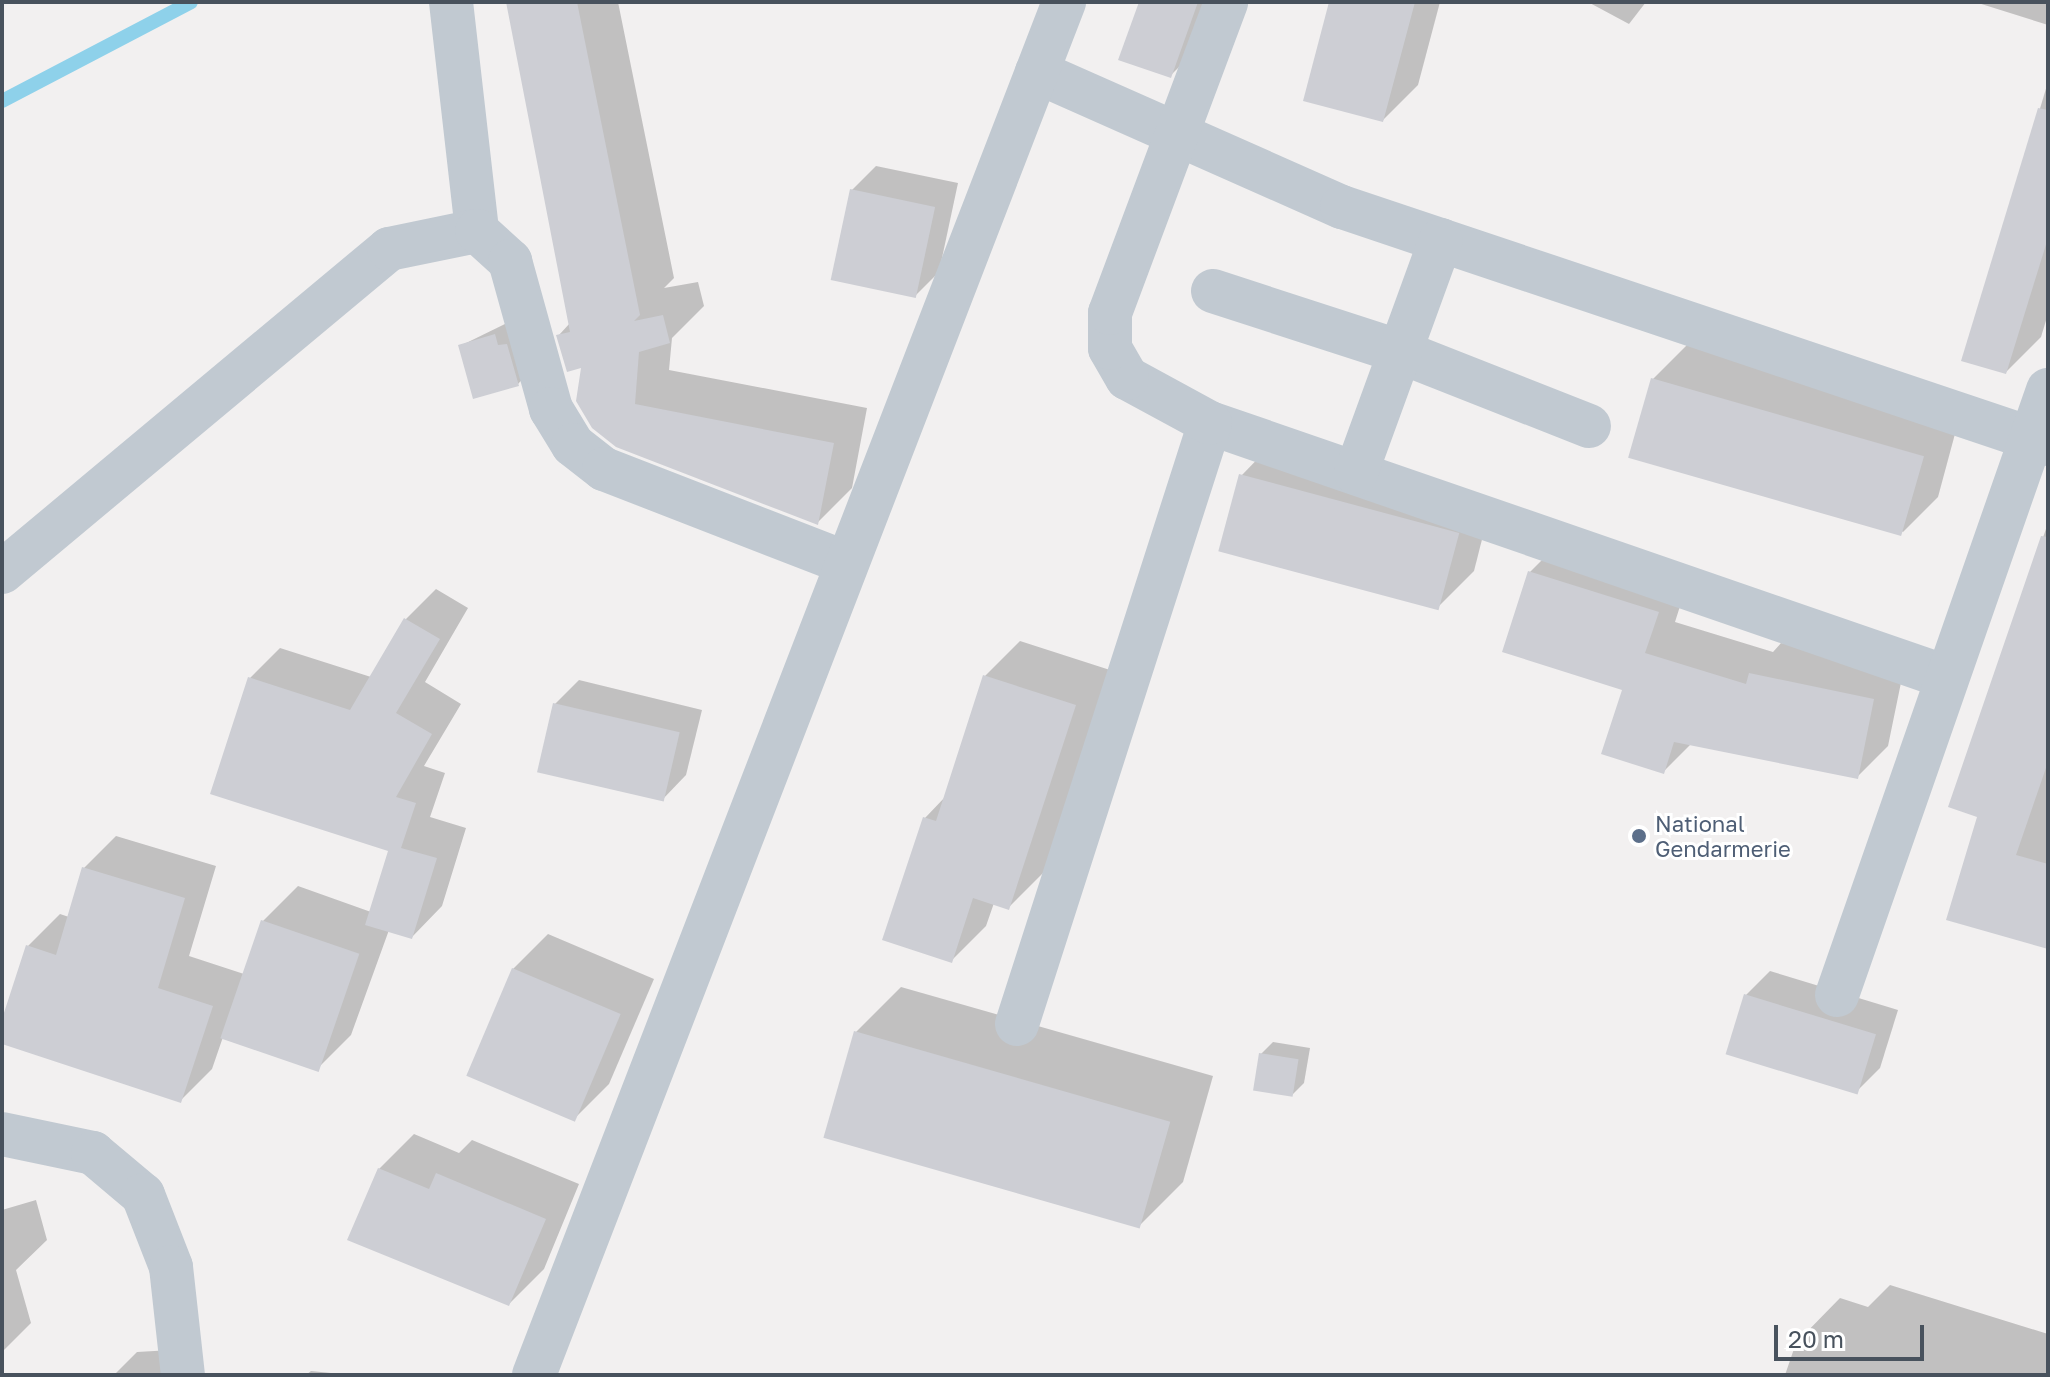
<!DOCTYPE html>
<style>
body{margin:0}
#map{position:relative;width:2050px;height:1377px;overflow:hidden;background:#f2f0f0;font-family:"Golos Text",sans-serif}
div>[style]{position:absolute}
.shadow>*{inset:0;background:#0003}
.stream>*{height:14px;margin:-7px;padding:0 7px;transform-origin:7px;border-radius:7px;background:#8ed1ea}
.building>*{inset:0;background:#cdced4;transform-origin:0 0}
.minor>*{height:44px;margin:-22px;padding:0 22px;transform-origin:22px;border-radius:22px;background:#c1c9d1}
.dots>*{width:22px;height:22px;translate:-50% -50%;box-sizing:border-box;border:4px solid #fff;border-radius:50%}
span{translate:-50% -50%;white-space:nowrap;text-align:center;line-height:1.15;-webkit-text-stroke:6px #fff;paint-order:stroke}
.service-label{font-size:22px;color:#4e5e75}
.left{translate:0 -50%;text-align:left}
.frame{position:absolute;inset:0;border:4px solid #48525d;pointer-events:none}
.scale{position:absolute;left:1774px;top:1325px;width:150px;height:36px;box-sizing:border-box;border:4px solid #48525d;border-top:0;padding-left:10px;font-size:24px;line-height:28px;white-space:nowrap;color:#48525d;-webkit-text-stroke:6px #fff;paint-order:stroke}
</style>
<div id="map">
<div class="shadow">
<i style="clip-path:polygon(507px 2px,618px 2px,674px 278px,664px 288px,698px 282px,704px 306px,672px 338px,669px 370px,867px 408px,852px 488px,817px 523px,617px 445px,584px 365px,559px 335px,570px 323px)"></i>
<i style="clip-path:polygon(1141px 2px,1212px 2px,1194px 52px,1170px 76px)"></i>
<i style="clip-path:polygon(1331px 2px,1440px 2px,1418px 85px,1383px 120px)"></i>
<i style="clip-path:polygon(1588px 2px,1646px 2px,1629px 24px)"></i>
<i style="clip-path:polygon(1975px 2px,2048px 2px,2048px 25px)"></i>
<i style="clip-path:polygon(2048px 82px,2048px 314px,2041px 337px,2006px 372px,1964px 360px)"></i>
<i style="clip-path:polygon(876px 166px,958px 183px,939px 272px,915px 296px,852px 190px)"></i>
<i style="clip-path:polygon(507px 323px,529px 372px,518px 384px,460px 346px)"></i>
<i style="clip-path:polygon(1688px 344px,1959px 419px,1938px 497px,1903px 532px,1653px 379px)"></i>
<i style="clip-path:polygon(1276px 440px,1492px 500px,1474px 571px,1439px 606px,1241px 476px)"></i>
<i style="clip-path:polygon(2048px 523px,2048px 947px,1979px 815px,1951px 806px)"></i>
<i style="clip-path:polygon(1561px 541px,1688px 581px,1675px 622px,1773px 652px,1781px 643px,1904px 668px,1888px 746px,1857px 777px,1691px 744px,1664px 771px,1624px 689px,1530px 572px)"></i>
<i style="clip-path:polygon(436px 589px,468px 608px,425px 682px,461px 704px,424px 766px,445px 773px,430px 817px,466px 828px,442px 906px,412px 937px,389px 930px,351px 1035px,316px 1070px,223px 1037px,212px 1069px,180px 1101px,2px 1042px,28px 946px,60px 914px,69px 917px,84px 868px,116px 836px,216px 866px,189px 956px,244px 974px,263px 921px,298px 886px,371px 912px,391px 850px,250px 678px,280px 648px,371px 677px,406px 619px)"></i>
<i style="clip-path:polygon(1020px 641px,1110px 670px,1044px 872px,1009px 907px,994px 903px,986px 926px,951px 961px,925px 818px,946px 796px,985px 676px)"></i>
<i style="clip-path:polygon(579px 680px,702px 710px,686px 775px,662px 800px,555px 704px)"></i>
<i style="clip-path:polygon(548px 934px,654px 979px,609px 1084px,574px 1119px,513px 969px)"></i>
<i style="clip-path:polygon(1770px 971px,1898px 1010px,1880px 1068px,1856px 1092px,1746px 995px)"></i>
<i style="clip-path:polygon(901px 987px,1213px 1076px,1183px 1182px,1138px 1227px,856px 1032px)"></i>
<i style="clip-path:polygon(1273px 1042px,1310px 1048px,1304px 1083px,1292px 1095px,1261px 1054px)"></i>
<i style="clip-path:polygon(414px 1134px,459px 1153px,472px 1140px,579px 1184px,544px 1269px,509px 1304px,379px 1169px)"></i>
<i style="clip-path:polygon(36px 1200px,47px 1240px,16px 1270px,31px 1323px,2px 1352px,2px 1210px)"></i>
<i style="clip-path:polygon(1890px 1285px,2048px 1334px,2048px 1375px,1785px 1375px,1796px 1343px,1840px 1298px,1868px 1307px)"></i>
<i style="clip-path:polygon(189px 1349px,190px 1375px,114px 1375px,137px 1352px)"></i>
<i style="clip-path:polygon(311px 1371px,351px 1375px,306px 1375px)"></i>
</div>
<div class="stream">
<i style="left:2px;top:101px;width:213px;rotate:-27.6deg"></i>
</div>
<div class="building">
<i style="clip-path:polygon(506px 2px,577px 2px,640px 315px,634px 321px,663px 315px,670px 343px,639px 352px,635px 404px,834px 443px,818px 525px,616px 447px,592px 428px,576px 401px,581px 368px,567px 372px,556px 335px,570px 332px)"></i>
<i style="clip-path:polygon(1139px 2px,1198px 2px,1171px 78px,1118px 60px)"></i>
<i style="clip-path:polygon(1329px 2px,1415px 2px,1383px 122px,1303px 101px)"></i>
<i style="clip-path:polygon(2038px 108px,2048px 110px,2048px 238px,2006px 374px,1961px 361px)"></i>
<i style="left:850px;top:189px;width:87px;height:93px;rotate:12deg"></i>
<i style="clip-path:polygon(495px 334px,498px 345px,507px 344px,519px 386px,473px 399px,458px 345px)"></i>
<i style="left:1651px;top:378px;width:284px;height:83px;rotate:16deg"></i>
<i style="left:1239px;top:474px;width:228px;height:80px;rotate:15deg"></i>
<i style="clip-path:polygon(2041px 536px,2048px 537px,2048px 762px,2016px 855px,2048px 864px,2048px 949px,1946px 920px,1977px 817px,1948px 807px)"></i>
<i style="clip-path:polygon(1528px 571px,1659px 612px,1645px 653px,1746px 684px,1749px 673px,1874px 699px,1858px 779px,1674px 742px,1664px 774px,1601px 754px,1622px 690px,1502px 652px)"></i>
<i style="clip-path:polygon(404px 618px,440px 639px,396px 713px,432px 734px,396px 797px,416px 803px,401px 848px,437px 858px,412px 939px,365px 925px,388px 851px,210px 794px,248px 677px,350px 710px)"></i>
<i style="clip-path:polygon(983px 675px,1076px 705px,1009px 910px,973px 898px,952px 963px,882px 940px,923px 817px,936px 821px)"></i>
<i style="left:553px;top:703px;width:130px;height:71px;rotate:13deg"></i>
<i style="clip-path:polygon(82px 867px,185px 898px,158px 988px,213px 1006px,181px 1103px,2px 1044px,2px 1019px,26px 945px,56px 955px)"></i>
<i style="left:261px;top:920px;width:104px;height:125px;rotate:19deg"></i>
<i style="left:512px;top:968px;width:118px;height:117px;rotate:23deg"></i>
<i style="left:1744px;top:994px;width:138px;height:63px;rotate:17deg"></i>
<i style="left:854px;top:1031px;width:329px;height:111px;rotate:16deg"></i>
<i style="left:1259px;top:1053px;width:40px;height:38px;rotate:9deg"></i>
<i style="clip-path:polygon(378px 1168px,429px 1189px,436px 1173px,546px 1219px,509px 1306px,347px 1240px)"></i>
</div>
<div class="minor">
<i style="left:451px;top:2px;width:230px;rotate:83.5deg"></i>
<i style="left:1037px;top:72px;width:334px;rotate:23.9deg"></i>
<i style="left:1342px;top:207px;width:745px;rotate:18.56deg"></i>
<i style="left:1213px;top:291px;width:198px;rotate:18deg"></i>
<i style="left:1401px;top:352px;width:202px;rotate:21.5deg"></i>
<i style="left:1210px;top:423px;width:779px;rotate:19.04deg"></i>
<i style="left:1356px;top:473px;width:248px;rotate:-70deg"></i>
<i style="left:2px;top:572px;width:504px;rotate:-39.85deg"></i>
<i style="left:389px;top:249px;width:90px;rotate:-11.6deg"></i>
<i style="left:477px;top:231px;width:45px;rotate:42.3deg"></i>
<i style="left:510px;top:261px;width:154px;rotate:74.5deg"></i>
<i style="left:551px;top:409px;width:42px;rotate:58.6deg"></i>
<i style="left:573px;top:445px;width:39px;rotate:38deg"></i>
<i style="left:604px;top:469px;width:260px;rotate:21.2deg"></i>
<i style="left:1837px;top:995px;width:641px;rotate:-70.77deg"></i>
<i style="left:1017px;top:1024px;width:631px;rotate:-72.2deg"></i>
<i style="left:1210px;top:423px;width:94px;rotate:-151.5deg"></i>
<i style="left:1127px;top:378px;width:34px;rotate:-120deg"></i>
<i style="left:1110px;top:348px;width:35px;rotate:-90deg"></i>
<i style="left:1110px;top:313px;width:332px;rotate:-69.5deg"></i>
<i style="left:2px;top:1134px;width:93px;rotate:11.8deg"></i>
<i style="left:93px;top:1153px;width:65px;rotate:40deg"></i>
<i style="left:143px;top:1195px;width:77px;rotate:68.7deg"></i>
<i style="left:171px;top:1267px;width:109px;rotate:83.7deg"></i>
<i style="left:534px;top:1375px;width:1472px;rotate:-68.89deg"></i>
</div>
<div class="dots">
<i style="left:1639px;top:836px;background:#5c6f8a"></i>
</div>
<div class="service-label">
<span class="left" style="left:1655px;top:836px">National<br>Gendarmerie</span>
</div>
<div class="frame"></div>
<div class="scale">20 m</div>
</div>
